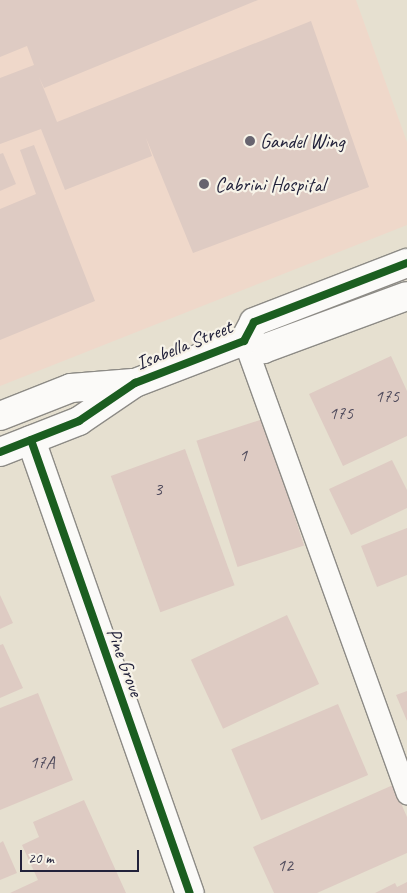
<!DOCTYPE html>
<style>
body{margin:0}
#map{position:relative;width:407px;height:893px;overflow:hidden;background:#e6e0d0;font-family:Caveat,sans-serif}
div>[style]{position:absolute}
.built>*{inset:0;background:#efd8ca}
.building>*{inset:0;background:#decbc3;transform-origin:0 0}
.roads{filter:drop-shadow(1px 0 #8d8b86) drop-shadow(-1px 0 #8d8b86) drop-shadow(0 1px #8d8b86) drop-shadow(0 -1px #8d8b86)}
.service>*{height:21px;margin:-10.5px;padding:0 10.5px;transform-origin:10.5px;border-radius:10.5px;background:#fbfaf8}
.minor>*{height:28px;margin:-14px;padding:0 14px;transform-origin:14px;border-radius:14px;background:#fbfaf8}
.tram>*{height:1px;margin:-0.5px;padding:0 0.5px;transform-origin:0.5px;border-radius:0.5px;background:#b3b2b3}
.cycleway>*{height:8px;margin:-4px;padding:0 4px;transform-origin:4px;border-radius:4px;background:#1b5e20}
.dots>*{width:14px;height:14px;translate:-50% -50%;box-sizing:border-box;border:2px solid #f7f3e8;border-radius:50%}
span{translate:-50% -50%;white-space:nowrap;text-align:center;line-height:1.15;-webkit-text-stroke:4.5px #f7f3e8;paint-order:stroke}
.number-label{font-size:18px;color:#514c5d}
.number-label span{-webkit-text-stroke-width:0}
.poi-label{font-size:20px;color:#22223b}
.left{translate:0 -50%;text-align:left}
.street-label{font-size:20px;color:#22223b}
.scale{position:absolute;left:20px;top:850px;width:119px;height:22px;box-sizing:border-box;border:2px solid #22223b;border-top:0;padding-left:6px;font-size:15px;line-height:18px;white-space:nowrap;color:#22223b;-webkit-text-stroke:4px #f7f3e8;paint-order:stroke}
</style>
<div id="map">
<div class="built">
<i style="clip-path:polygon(0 0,356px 0,407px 142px,407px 225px,0 386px)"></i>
</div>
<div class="building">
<i style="clip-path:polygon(0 0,258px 0,44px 88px,39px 77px,57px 122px,311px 21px,369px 187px,193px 253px,146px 138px,152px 156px,65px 190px,41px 129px,0 144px,0 78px,34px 65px,27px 46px,0 57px)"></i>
<i style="clip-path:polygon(34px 145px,95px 301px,0 340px,0 209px,36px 194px,20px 150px)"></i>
<i style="clip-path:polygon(3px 153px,16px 184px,0 191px,0 154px)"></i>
<i style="clip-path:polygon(391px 356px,407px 391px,407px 436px,343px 466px,309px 394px)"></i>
<i style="left:263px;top:419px;width:133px;height:70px;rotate:72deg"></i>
<i style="left:185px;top:449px;width:145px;height:79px;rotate:70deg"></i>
<i style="clip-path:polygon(392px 460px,407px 490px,407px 508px,351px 535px,329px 489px)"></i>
<i style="clip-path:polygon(407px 528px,407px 575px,377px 587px,361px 546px)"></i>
<i style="clip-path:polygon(0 595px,13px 623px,0 629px)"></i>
<i style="left:287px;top:615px;width:76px;height:106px;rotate:65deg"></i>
<i style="clip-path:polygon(3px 644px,23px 688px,0 698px,0 645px)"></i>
<i style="clip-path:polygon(407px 691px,407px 721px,396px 695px)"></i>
<i style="clip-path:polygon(38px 693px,73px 780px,0 810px,0 708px)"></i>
<i style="left:338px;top:704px;width:77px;height:116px;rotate:67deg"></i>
<i style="clip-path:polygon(393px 785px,407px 817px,407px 853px,317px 893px,274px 893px,253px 847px)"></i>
<i style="clip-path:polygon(84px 800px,126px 893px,10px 893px,38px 880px,22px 845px,39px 837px,33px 822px)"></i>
<i style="clip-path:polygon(3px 841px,17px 873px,0 880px,0 843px)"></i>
<i style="clip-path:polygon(407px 882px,407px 893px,375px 893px,395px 883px,397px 887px)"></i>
</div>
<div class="roads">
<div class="service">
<i style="left:244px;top:341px;width:481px;rotate:70.2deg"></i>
</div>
<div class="minor">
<i style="left:244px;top:341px;width:21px;rotate:23deg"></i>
<i style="left:263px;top:349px;width:153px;rotate:-20.2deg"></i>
<i style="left:0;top:416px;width:76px;rotate:-21.5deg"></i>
<i style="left:71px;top:388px;width:62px;rotate:-4.6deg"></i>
<i style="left:31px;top:440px;width:480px;rotate:70.7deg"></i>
<i style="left:0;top:452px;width:85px;rotate:-21.4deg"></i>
<i style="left:79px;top:421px;width:68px;rotate:-34.2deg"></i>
<i style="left:135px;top:383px;width:117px;rotate:-21.1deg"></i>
<i style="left:244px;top:341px;width:21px;rotate:-62deg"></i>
<i style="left:254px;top:322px;width:164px;rotate:-21.1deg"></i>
</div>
</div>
<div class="tram">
<i style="left:407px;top:0;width:1px;rotate:90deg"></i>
</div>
<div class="cycleway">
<i style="left:31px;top:440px;width:480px;rotate:70.7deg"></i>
<i style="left:0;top:452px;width:85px;rotate:-21.4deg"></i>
<i style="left:79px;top:421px;width:68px;rotate:-34.2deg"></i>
<i style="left:135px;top:383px;width:117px;rotate:-21.1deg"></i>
<i style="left:244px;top:341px;width:21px;rotate:-62deg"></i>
<i style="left:254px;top:322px;width:164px;rotate:-21.1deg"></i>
</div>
<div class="dots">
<i style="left:250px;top:141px;background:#67646f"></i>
<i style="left:204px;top:184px;background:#67646f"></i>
</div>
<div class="number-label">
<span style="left:387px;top:396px">175</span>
<span style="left:341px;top:413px">175</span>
<span style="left:243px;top:455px">1</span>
<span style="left:158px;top:489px">3</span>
<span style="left:42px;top:762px">17A</span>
<span style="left:285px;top:865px">12</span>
</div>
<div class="poi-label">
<span class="left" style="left:260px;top:141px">Gandel Wing</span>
<span class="left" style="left:215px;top:184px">Cabrini Hospital</span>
</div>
<div class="street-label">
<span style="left:184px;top:345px;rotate:-22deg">Isabella Street</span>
<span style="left:125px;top:662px;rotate:70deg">Pine Grove</span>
</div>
<div class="scale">20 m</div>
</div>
